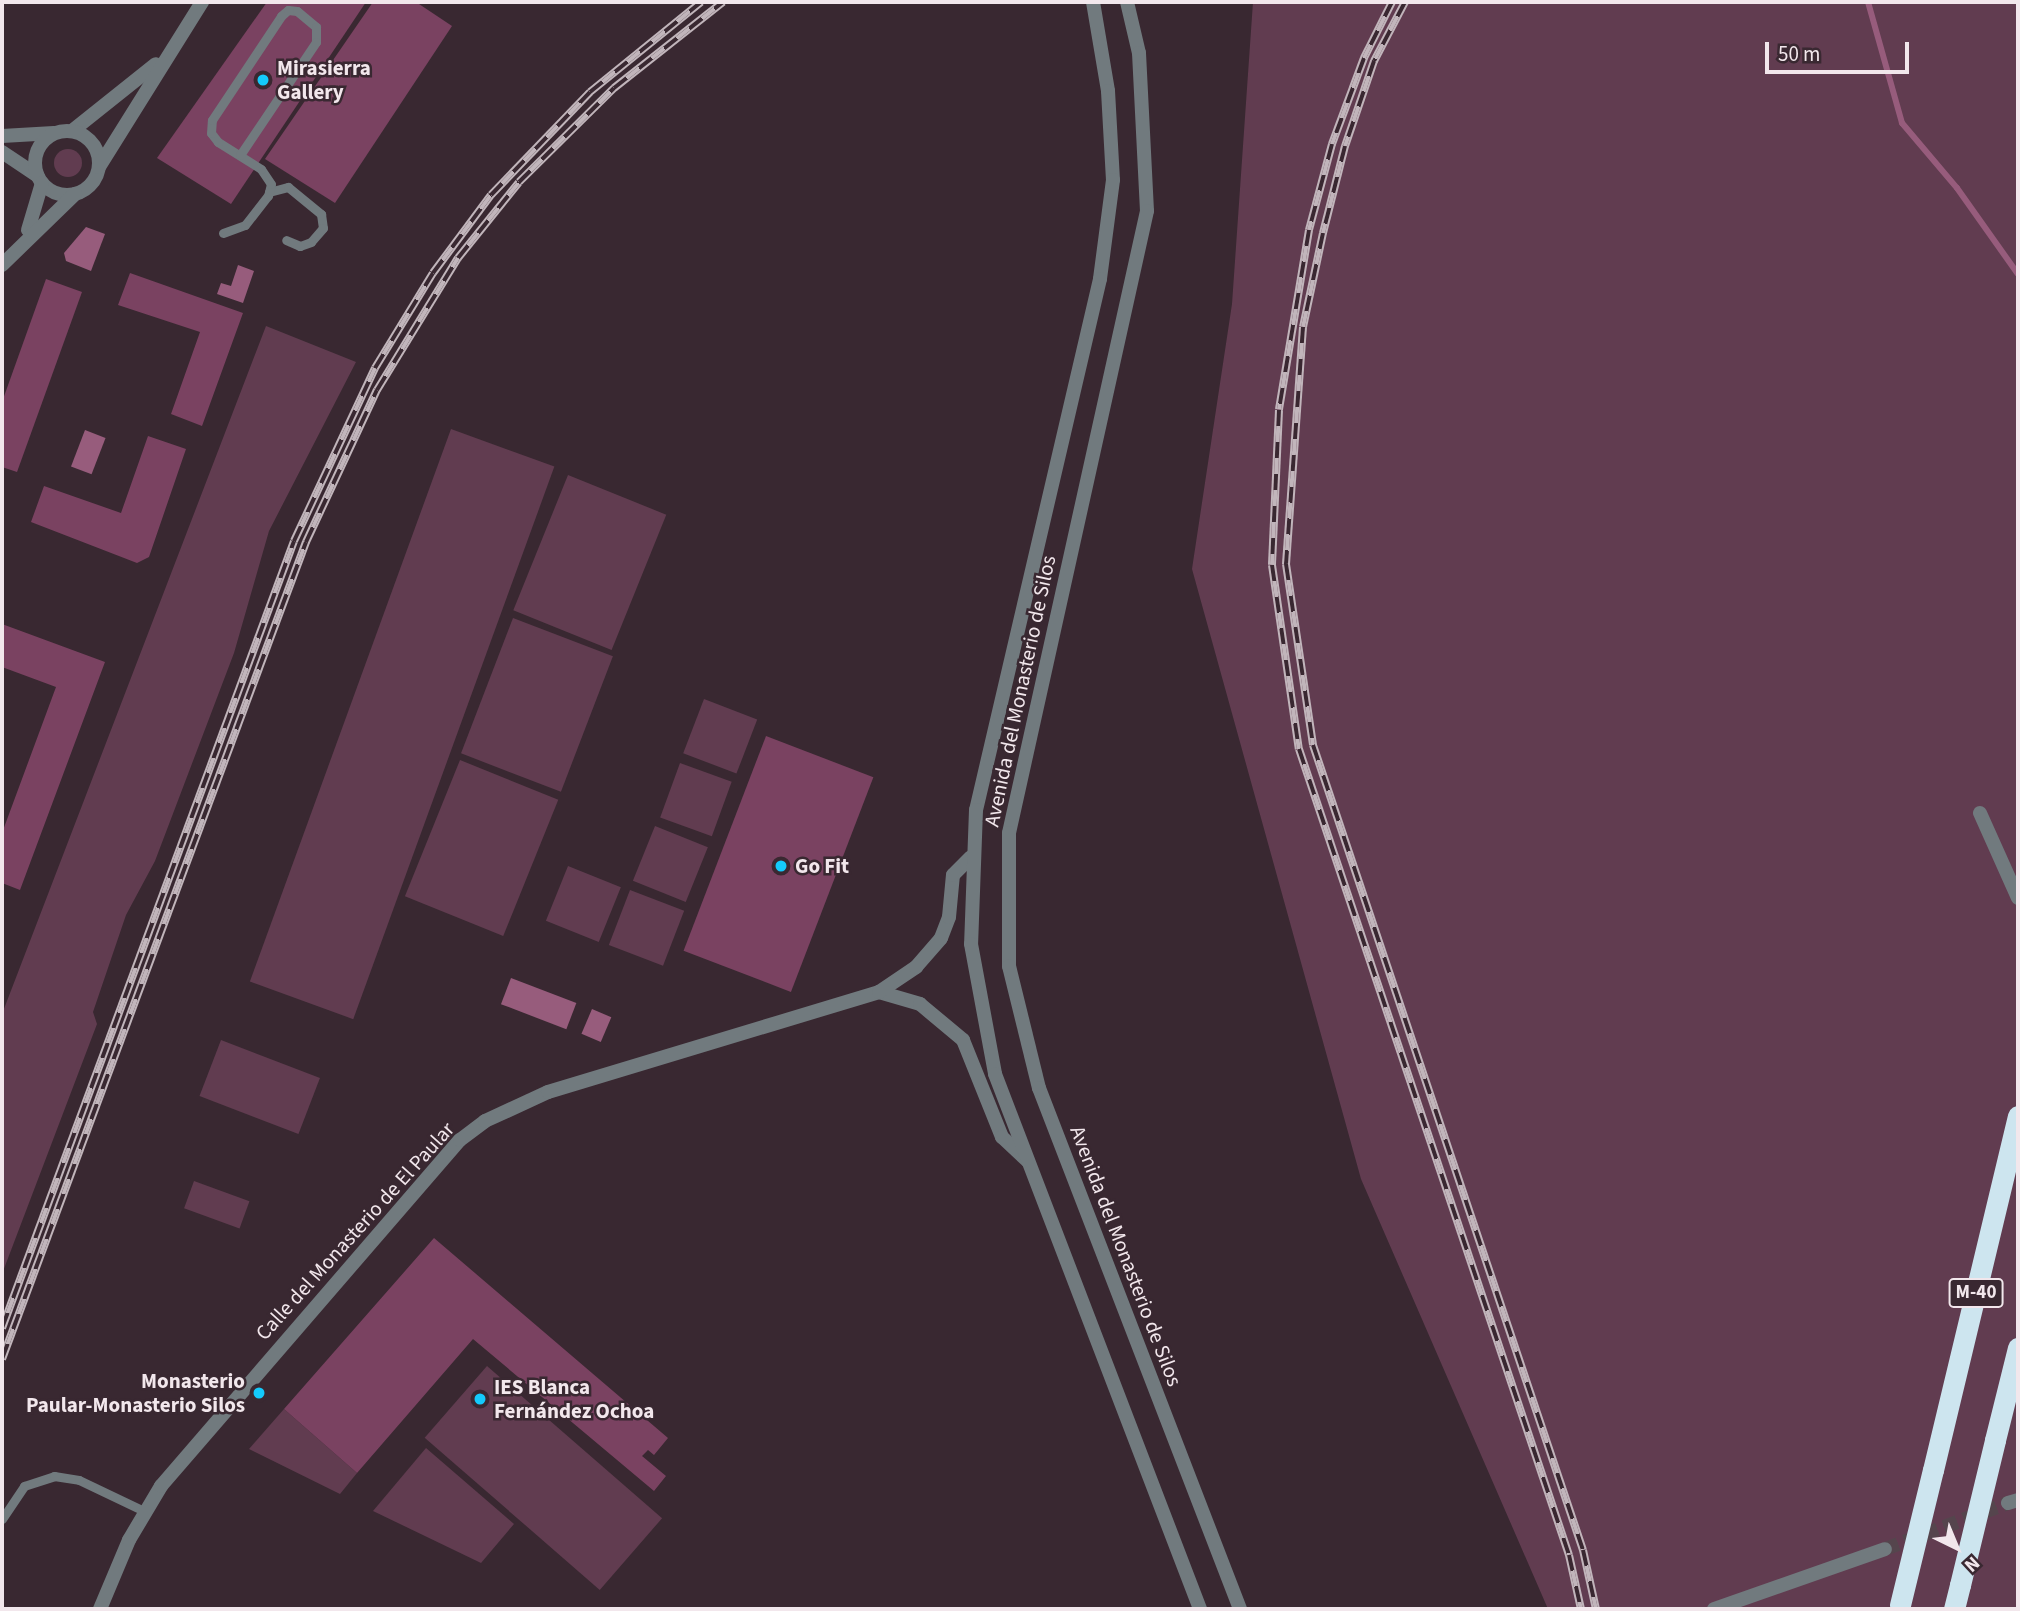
<!DOCTYPE html>
<meta charset="utf-8">
<style>
body{margin:0}
#map{position:relative;width:2020px;height:1611px;overflow:hidden;background:#392831;font-family:"Source Sans 3",sans-serif}
div>[style]{position:absolute}
.green>*{inset:0;background:#613c50;transform-origin:0 0}
.round{border-radius:50%}
.water>*{inset:0;background:#975c7c;transform-origin:0 0}
.stream>*{height:6px;margin:-3px;padding:0 3px;transform-origin:3px;border-radius:3px;background:#975c7c}
.building>*{inset:0;background:#7a4261;transform-origin:0 0}
.tertiary-tunnel>*{height:14px;margin-top:-7px;transform-origin:0;background:repeating-linear-gradient(90deg,#55454d 0 14px,transparent 0 21px)}
.service>*{height:9px;margin:-4.5px;padding:0 4.5px;transform-origin:4.5px;border-radius:4.5px;background:#717a7e}
.minor>*{height:14px;margin:-7px;padding:0 7px;transform-origin:7px;border-radius:7px;background:#717a7e}
.tertiary>*{height:14px;margin:-7px;padding:0 7px;transform-origin:7px;border-radius:7px;background:#717a7e}
.tertiary>.ring{margin:-7px;padding:0;box-sizing:content-box;background:none;border:14px solid #717a7e;border-radius:50%}
.motorway>*{height:21px;margin:-10.5px;padding:0 10.5px;transform-origin:10.5px;border-radius:10.5px;background:#cde5ef}
.rail>*{height:8px;margin-top:-4px;transform-origin:0;background:repeating-linear-gradient(90deg,#392831 0 16px,#c1b5bb 0 32px);box-sizing:border-box;border-block:2px solid #c1b5bb}
.motorway-bridge>*{height:21px;margin:-10.5px;padding:0 10.5px;transform-origin:10.5px;border-radius:10.5px;background:#cde5ef}
.dots>*{width:19px;height:19px;translate:-50% -50%;box-sizing:border-box;border:4px solid #392831;border-radius:50%}
span{translate:-50% -50%;white-space:nowrap;text-align:center;line-height:1.15;-webkit-text-stroke:5px #392831;paint-order:stroke}
.shield-label span{padding:2px 5px;background:#392831;border:2px solid;border-radius:5px;-webkit-text-stroke-width:0}
.shield-label{font-size:19px;color:#f2e7ec;font-weight:700}
.poi-label{font-size:21px;color:#f2e7ec;font-weight:700}
.left{translate:0 -50%;text-align:left}
.right{translate:-100% -50%;text-align:right}
.street-label{font-size:21px;color:#f2e7ec}
.frame{position:absolute;inset:0;border:4px solid #f2e7ec;pointer-events:none}
.north{position:absolute;left:1922px;top:1513px;width:70px;height:70px;-webkit-text-stroke:5px #392831;paint-order:stroke;rotate:137deg;font-size:19px;font-weight:700;line-height:28px;text-align:center;color:#f2e7ec}
.north::after{content:'';display:block;margin:auto;width:24px;height:32px;background:#f2e7ec;clip-path:polygon(50% 0,100% 100%,50% 72%,0 100%)}
.scale{position:absolute;left:1765px;top:42px;width:144px;height:32px;box-sizing:border-box;border:4px solid #f2e7ec;border-top:0;padding-left:9px;font-size:21px;line-height:24px;white-space:nowrap;color:#f2e7ec;-webkit-text-stroke:5px #392831;paint-order:stroke}
</style>
<div id="map">
<div class="green">
<i style="clip-path:polygon(1253px 2px,2018px 2px,2018px 1609px,1548px 1609px,1361px 1179px,1192px 569px,1232px 304px)"></i>
<i class="round" style="left:54px;top:149px;width:28px;height:28px"></i>
<i style="clip-path:polygon(266px 326px,356px 362px,269px 531px,234px 653px,155px 861px,126px 915px,93px 1012px,97px 1024px,2px 1274px,2px 1014px)"></i>
<i style="left:451px;top:429px;width:110px;height:588px;rotate:20deg"></i>
<i style="left:568px;top:475px;width:106px;height:146px;rotate:22deg"></i>
<i style="left:513px;top:618px;width:107px;height:145px;rotate:21deg"></i>
<i style="left:704px;top:699px;width:57px;height:58px;rotate:21deg"></i>
<i style="left:460px;top:760px;width:106px;height:147px;rotate:22deg"></i>
<i style="left:680px;top:763px;width:55px;height:58px;rotate:20deg"></i>
<i style="left:655px;top:826px;width:57px;height:59px;rotate:22deg"></i>
<i style="left:568px;top:866px;width:57px;height:59px;rotate:22deg"></i>
<i style="left:630px;top:890px;width:58px;height:59px;rotate:21deg"></i>
<i style="left:221px;top:1040px;width:106px;height:60px;rotate:21deg"></i>
<i style="left:194px;top:1181px;width:59px;height:29px;rotate:20deg"></i>
<i style="left:487px;top:1366px;width:232px;height:95px;rotate:41deg"></i>
<i style="clip-path:polygon(284px 1409px,357px 1473px,340px 1494px,249px 1449px)"></i>
<i style="clip-path:polygon(426px 1448px,514px 1524px,481px 1563px,373px 1511px)"></i>
</div>
<div class="water">
<i style="clip-path:polygon(86px 227px,105px 234px,91px 271px,66px 261px,64px 253px)"></i>
<i style="clip-path:polygon(238px 265px,254px 271px,243px 303px,217px 294px,221px 283px,231px 286px)"></i>
<i style="left:85px;top:430px;width:22px;height:39px;rotate:21deg"></i>
<i style="left:511px;top:978px;width:70px;height:28px;rotate:21deg"></i>
<i style="left:592px;top:1009px;width:21px;height:27px;rotate:23deg"></i>
</div>
<div class="stream">
<i style="left:1868px;top:2px;width:126px;rotate:74.3deg"></i>
<i style="left:1902px;top:123px;width:85px;rotate:49.8deg"></i>
<i style="left:1957px;top:188px;width:105px;rotate:54.7deg"></i>
</div>
<div class="building">
<i style="clip-path:polygon(267px 2px,366px 2px,231px 204px,157px 158px)"></i>
<i style="clip-path:polygon(373px 2px,416px 2px,452px 26px,335px 203px,265px 159px)"></i>
<i style="clip-path:polygon(130px 273px,243px 313px,202px 426px,171px 414px,200px 332px,118px 305px)"></i>
<i style="clip-path:polygon(46px 279px,82px 292px,17px 472px,2px 467px,2px 402px)"></i>
<i style="clip-path:polygon(148px 436px,186px 449px,149px 557px,137px 563px,31px 522px,44px 486px,121px 513px)"></i>
<i style="clip-path:polygon(2px 624px,105px 662px,20px 890px,2px 883px,2px 833px,56px 687px,2px 667px)"></i>
<i style="left:766px;top:736px;width:115px;height:230px;rotate:21deg"></i>
<i style="clip-path:polygon(434px 1238px,668px 1438px,654px 1455px,648px 1450px,642px 1456px,666px 1476px,654px 1491px,473px 1339px,357px 1473px,284px 1409px)"></i>
</div>
<div class="tertiary-tunnel">
<i style="left:1885px;top:1549px;width:131px;rotate:-20.5deg"></i>
</div>
<div class="service">
<i style="left:269px;top:192px;width:20px;rotate:-15deg"></i>
<i style="left:288px;top:187px;width:43px;rotate:39.3deg"></i>
<i style="left:321px;top:214px;width:14px;rotate:82deg"></i>
<i style="left:323px;top:228px;width:18px;rotate:131deg"></i>
<i style="left:311px;top:242px;width:12px;rotate:160deg"></i>
<i style="left:300px;top:246px;width:15px;rotate:-157deg"></i>
<i style="left:223px;top:233px;width:23px;rotate:-20deg"></i>
<i style="left:245px;top:225px;width:37px;rotate:-52deg"></i>
<i style="left:268px;top:196px;width:12px;rotate:-76deg"></i>
<i style="left:271px;top:184px;width:18px;rotate:-124deg"></i>
<i style="left:261px;top:169px;width:51px;rotate:-147.9deg"></i>
<i style="left:218px;top:142px;width:11px;rotate:-128deg"></i>
<i style="left:211px;top:133px;width:13px;rotate:-86deg"></i>
<i style="left:212px;top:120px;width:125px;rotate:-56.4deg"></i>
<i style="left:281px;top:16px;width:9px;rotate:-41deg"></i>
<i style="left:288px;top:10px;width:9px;rotate:6deg"></i>
<i style="left:297px;top:11px;width:25px;rotate:40deg"></i>
<i style="left:316px;top:27px;width:15px;rotate:90deg"></i>
<i style="left:316px;top:42px;width:136px;rotate:123.9deg"></i>
<i style="left:2px;top:1519px;width:40px;rotate:-56deg"></i>
<i style="left:24px;top:1486px;width:32px;rotate:-18deg"></i>
<i style="left:54px;top:1476px;width:25px;rotate:9deg"></i>
<i style="left:79px;top:1480px;width:72px;rotate:25.5deg"></i>
</div>
<div class="minor">
<i style="left:2px;top:136px;width:52px;rotate:-3.3deg"></i>
<i style="left:2px;top:152px;width:43px;rotate:33.7deg"></i>
<i style="left:1980px;top:813px;width:93px;rotate:65.9deg"></i>
<i style="left:879px;top:992px;width:43px;rotate:16.3deg"></i>
<i style="left:920px;top:1004px;width:56px;rotate:39.9deg"></i>
<i style="left:963px;top:1040px;width:105px;rotate:68.1deg"></i>
<i style="left:1002px;top:1137px;width:35px;rotate:43deg"></i>
<i style="left:100px;top:1609px;width:75px;rotate:-67.2deg"></i>
<i style="left:129px;top:1540px;width:63px;rotate:-59.3deg"></i>
<i style="left:161px;top:1486px;width:457px;rotate:-49.2deg"></i>
<i style="left:460px;top:1140px;width:31px;rotate:-37deg"></i>
<i style="left:485px;top:1121px;width:69px;rotate:-24.7deg"></i>
<i style="left:548px;top:1092px;width:346px;rotate:-16.8deg"></i>
<i style="left:879px;top:992px;width:45px;rotate:-34deg"></i>
<i style="left:916px;top:967px;width:38px;rotate:-49deg"></i>
<i style="left:941px;top:938px;width:22px;rotate:-69deg"></i>
<i style="left:949px;top:917px;width:42px;rotate:-84.6deg"></i>
<i style="left:953px;top:875px;width:25px;rotate:-45deg"></i>
</div>
<div class="tertiary">
<i style="left:1093px;top:2px;width:90px;rotate:80.4deg"></i>
<i style="left:1108px;top:91px;width:89px;rotate:86.8deg"></i>
<i style="left:1113px;top:180px;width:100px;rotate:97.5deg"></i>
<i style="left:1100px;top:279px;width:545px;rotate:103.14deg"></i>
<i style="left:976px;top:810px;width:134px;rotate:92.1deg"></i>
<i style="left:971px;top:944px;width:132px;rotate:79.5deg"></i>
<i style="left:995px;top:1074px;width:573px;rotate:69.03deg"></i>
<i style="left:1127px;top:2px;width:52px;rotate:76.8deg"></i>
<i style="left:1139px;top:53px;width:158px;rotate:87.1deg"></i>
<i style="left:1147px;top:211px;width:637px;rotate:102.51deg"></i>
<i style="left:1009px;top:833px;width:133px;rotate:90deg"></i>
<i style="left:1009px;top:966px;width:126px;rotate:76.2deg"></i>
<i style="left:1039px;top:1088px;width:558px;rotate:68.9deg"></i>
<i style="left:72px;top:131px;width:107px;rotate:-38.6deg"></i>
<i class="ring" style="left:35px;top:131px;width:50px;height:50px"></i>
<i style="left:99px;top:167px;width:195px;rotate:-58deg"></i>
<i style="left:28px;top:230px;width:49px;rotate:-73.4deg"></i>
<i style="left:2px;top:265px;width:102px;rotate:-44.2deg"></i>
<i style="left:2008px;top:1503px;width:10px;rotate:-17deg"></i>
<i style="left:1714px;top:1609px;width:181px;rotate:-19.3deg"></i>
</div>
<div class="motorway">
<i style="left:1995px;top:1440px;width:95px;rotate:-76deg"></i>
<i style="left:1933px;top:1470px;width:364px;rotate:-76.5deg"></i>
<i style="left:1954px;top:1609px;width:25px;rotate:-76deg"></i>
</div>
<div class="rail">
<i style="left:1392px;top:2px;width:63px;rotate:116.6deg"></i>
<i style="left:1364px;top:58px;width:92px;rotate:110.4deg"></i>
<i style="left:1332px;top:144px;width:89px;rotate:105deg"></i>
<i style="left:1309px;top:230px;width:182px;rotate:99.5deg"></i>
<i style="left:1279px;top:410px;width:155px;rotate:92.6deg"></i>
<i style="left:1272px;top:565px;width:186px;rotate:81.7deg"></i>
<i style="left:1299px;top:749px;width:850px;rotate:71.48deg"></i>
<i style="left:1569px;top:1555px;width:55px;rotate:77.5deg"></i>
<i style="left:1405px;top:2px;width:67px;rotate:117.7deg"></i>
<i style="left:1374px;top:61px;width:90px;rotate:108.8deg"></i>
<i style="left:1345px;top:146px;width:90px;rotate:104.2deg"></i>
<i style="left:1323px;top:233px;width:96px;rotate:102deg"></i>
<i style="left:1303px;top:327px;width:238px;rotate:94.1deg"></i>
<i style="left:1286px;top:564px;width:183px;rotate:81.5deg"></i>
<i style="left:1313px;top:745px;width:849px;rotate:71.46deg"></i>
<i style="left:1583px;top:1550px;width:60px;rotate:77.6deg"></i>
<i style="left:2px;top:1328px;width:839px;rotate:-69.64deg"></i>
<i style="left:294px;top:541px;width:191px;rotate:-64.9deg"></i>
<i style="left:375px;top:368px;width:111px;rotate:-58.6deg"></i>
<i style="left:433px;top:273px;width:97px;rotate:-53.4deg"></i>
<i style="left:491px;top:195px;width:143px;rotate:-46.1deg"></i>
<i style="left:590px;top:92px;width:143px;rotate:-39deg"></i>
<i style="left:2px;top:1359px;width:872px;rotate:-69.59deg"></i>
<i style="left:306px;top:542px;width:168px;rotate:-65deg"></i>
<i style="left:377px;top:390px;width:155px;rotate:-58.5deg"></i>
<i style="left:458px;top:258px;width:97px;rotate:-51.2deg"></i>
<i style="left:519px;top:182px;width:134px;rotate:-44.7deg"></i>
<i style="left:614px;top:88px;width:139px;rotate:-38.3deg"></i>
</div>
<div class="motorway-bridge">
<i style="left:1960px;top:1585px;width:149px;rotate:-76.4deg"></i>
<i style="left:1900px;top:1605px;width:139px;rotate:-76.3deg"></i>
</div>
<div class="dots">
<i style="left:263px;top:80px;background:#14cafb"></i>
<i style="left:781px;top:866px;background:#14cafb"></i>
<i style="left:259px;top:1393px;background:#14cafb"></i>
<i style="left:480px;top:1399px;background:#14cafb"></i>
</div>
<div class="shield-label">
<span style="left:1976px;top:1293px">M-40</span>
</div>
<div class="poi-label">
<span class="left" style="left:277px;top:80px">Mirasierra<br>Gallery</span>
<span class="left" style="left:795px;top:866px">Go Fit</span>
<span class="right" style="left:245px;top:1393px">Monasterio<br>Paular-Monasterio Silos</span>
<span class="left" style="left:494px;top:1399px">IES Blanca<br>Fernández Ochoa</span>
</div>
<div class="street-label">
<span style="left:1020px;top:691px;rotate:-78deg">Avenida del Monasterio de Silos</span>
<span style="left:355px;top:1231px;rotate:-48deg">Calle del Monasterio de El Paular</span>
<span style="left:1126px;top:1256px;rotate:69deg">Avenida del Monasterio de Silos</span>
</div>
<div class="frame"></div>
<div class="north">N</div>
<div class="scale">50 m</div>
</div>
